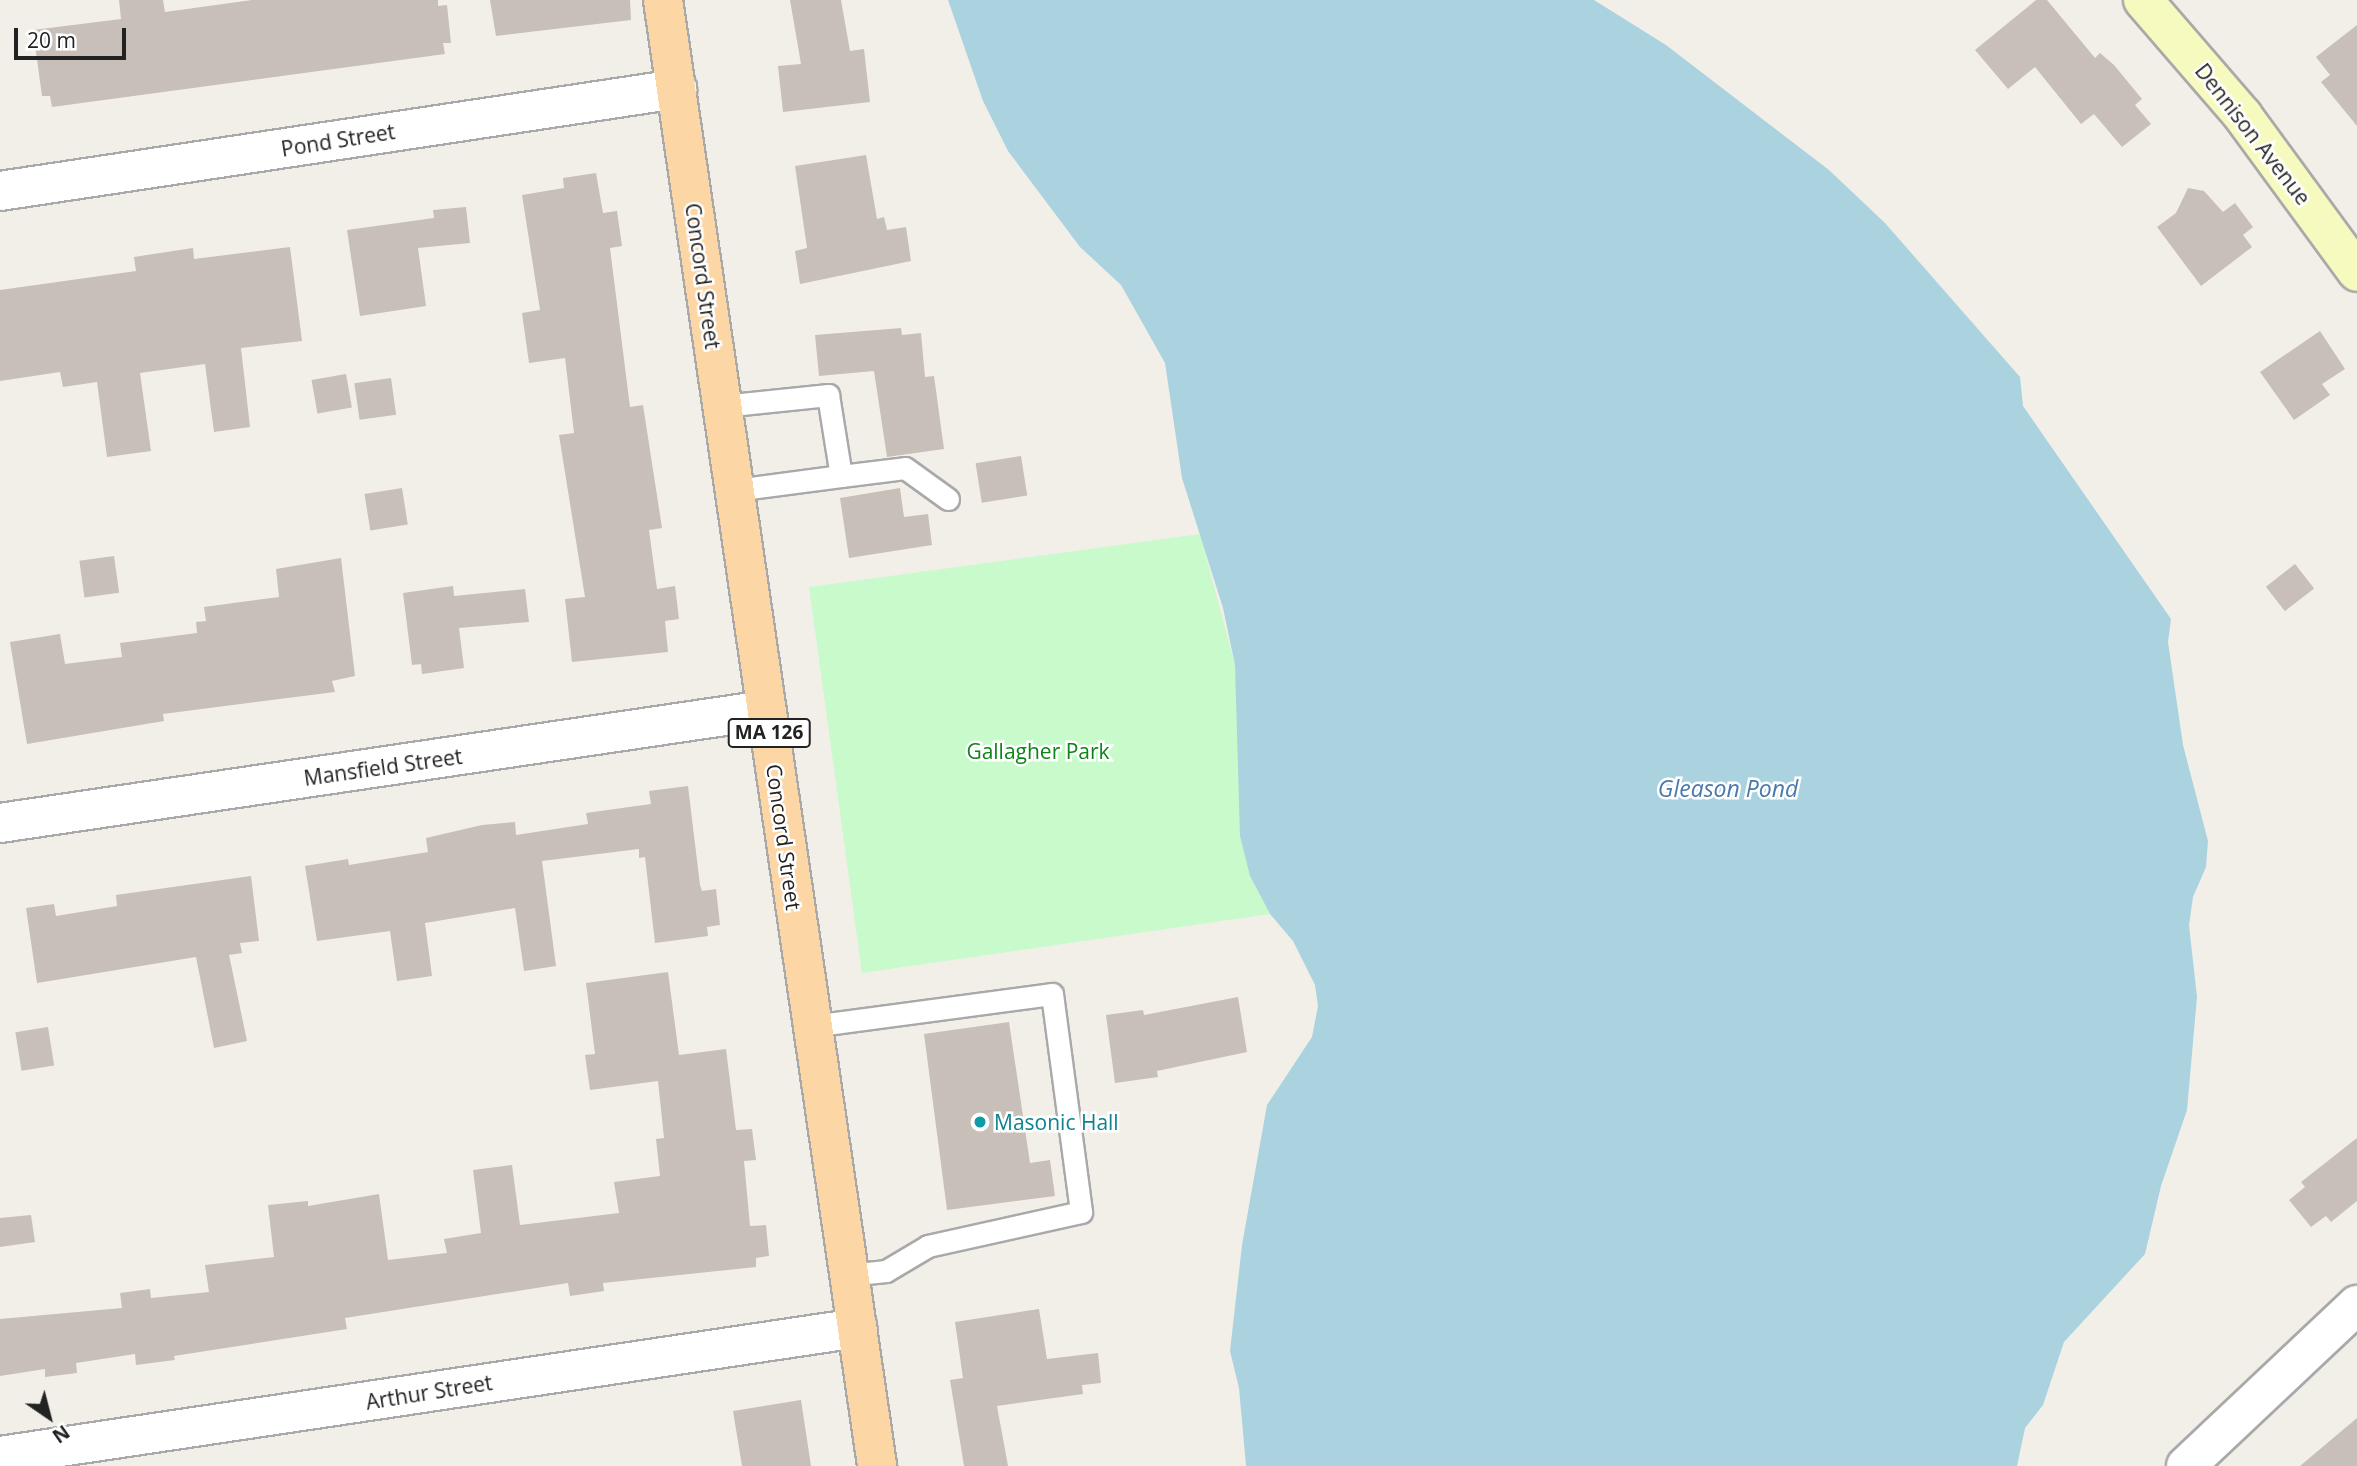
<!DOCTYPE html>
<style>
body{margin:0}
#map{position:relative;width:2357px;height:1466px;overflow:hidden;background:#f2efe9;font-family:"Open Sans",sans-serif}
div>[style]{position:absolute}
.park>*{inset:0;background:#c8facc}
.water>*{inset:0;background:#aad3df}
.building>*{inset:0;background:#c7bfb8;transform-origin:0 0}
.roads{filter:drop-shadow(2px 0 #a9a9a9) drop-shadow(-2px 0 #a9a9a9) drop-shadow(0 2px #a9a9a9) drop-shadow(0 -2px #a9a9a9)}
.lane>*{height:21px;margin:-10.5px;padding:0 10.5px;transform-origin:10.5px;border-radius:10.5px;background:#fff}
.street>*{height:38px;margin:-19px;padding:0 19px;transform-origin:19px;border-radius:19px;background:#fff}
.secondary>*{height:38px;margin:-19px;padding:0 19px;transform-origin:19px;border-radius:19px;background:#f7fabf}
.primary>*{height:38px;margin:-19px;padding:0 19px;transform-origin:19px;border-radius:19px;background:#fcd6a4}
.dots>*{width:19px;height:19px;translate:-50% -50%;box-sizing:border-box;border:4px solid #fff;border-radius:50%}
span{translate:-50% -50%;white-space:nowrap;text-align:center;line-height:1.15;-webkit-text-stroke:5px #fff;paint-order:stroke}
.shield-label span{padding:2px 5px;background:#fff;border:2px solid;border-radius:5px;-webkit-text-stroke-width:0}
.shield-label{font-size:19px;color:#222;font-weight:700}
.street-label{font-size:21px;color:#222}
.park-label{font-size:21px;color:#0c8416}
.culture-label{font-size:21px;color:#0d838f}
.left{translate:0 -50%;text-align:left}
.water-label{font-size:23px;color:#4a7aab;font-style:italic}
.north{position:absolute;left:14px;top:1382px;width:70px;height:70px;-webkit-text-stroke:5px #fff;paint-order:stroke;rotate:145deg;font-size:19px;font-weight:700;line-height:28px;text-align:center;color:#222}
.north::after{content:'';display:block;margin:auto;width:24px;height:32px;background:#222;clip-path:polygon(50% 0,100% 100%,50% 72%,0 100%)}
.scale{position:absolute;left:14px;top:28px;width:112px;height:32px;box-sizing:border-box;border:4px solid #222;border-top:0;padding-left:9px;font-size:21px;line-height:24px;white-space:nowrap;color:#222;-webkit-text-stroke:5px #fff;paint-order:stroke}
</style>
<div id="map">
<div class="park">
<i style="clip-path:polygon(1200px 534px,1235px 665px,1250px 876px,1270px 914px,862px 973px,809px 587px)"></i>
</div>
<div class="water">
<i style="clip-path:polygon(948px 0,1594px 0,1666px 45px,1829px 170px,1885px 223px,2020px 377px,2023px 406px,2171px 619px,2168px 642px,2183px 745px,2208px 841px,2206px 867px,2193px 897px,2189px 925px,2197px 997px,2187px 1110px,2161px 1186px,2145px 1254px,2064px 1342px,2043px 1405px,2025px 1428px,2017px 1466px,1246px 1466px,1239px 1388px,1230px 1351px,1242px 1245px,1267px 1105px,1312px 1037px,1318px 1006px,1315px 985px,1293px 941px,1270px 914px,1250px 876px,1240px 836px,1235px 665px,1223px 608px,1182px 478px,1165px 363px,1121px 285px,1080px 247px,1008px 151px,983px 101px)"></i>
</div>
<div class="building">
<i style="clip-path:polygon(119px 0,163px 0,165px 12px,252px 0,438px 0,438px 6px,447px 5px,451px 43px,443px 43px,445px 54px,52px 107px,50px 96px,42px 96px,33px 30px,121px 19px)"></i>
<i style="clip-path:polygon(490px 0,630px 0,631px 20px,496px 36px)"></i>
<i style="clip-path:polygon(790px 0,841px 0,850px 51px,864px 49px,870px 102px,783px 112px,778px 66px,801px 64px)"></i>
<i style="clip-path:polygon(2036px 0,2047px 0,2095px 58px,2100px 53px,2114px 65px,2142px 99px,2135px 105px,2151px 124px,2122px 147px,2094px 114px,2081px 124px,2035px 67px,2008px 89px,1975px 50px)"></i>
<i style="clip-path:polygon(2357px 25px,2357px 126px,2321px 82px,2330px 75px,2316px 57px)"></i>
<i style="clip-path:polygon(866px 155px,877px 219px,884px 217px,887px 230px,906px 227px,911px 261px,800px 284px,795px 251px,807px 248px,795px 166px)"></i>
<i style="clip-path:polygon(596px 173px,603px 213px,617px 211px,622px 246px,610px 248px,630px 407px,643px 405px,662px 528px,649px 530px,657px 589px,675px 586px,679px 619px,665px 621px,668px 652px,572px 662px,565px 599px,585px 597px,559px 435px,574px 433px,565px 358px,529px 363px,522px 313px,540px 310px,522px 195px,564px 188px,563px 178px)"></i>
<i style="clip-path:polygon(2188px 188px,2204px 191px,2223px 212px,2235px 203px,2253px 227px,2243px 235px,2252px 247px,2201px 286px,2157px 227px,2176px 213px)"></i>
<i style="clip-path:polygon(466px 207px,470px 243px,418px 248px,426px 306px,360px 316px,347px 230px,434px 218px,433px 210px)"></i>
<i style="clip-path:polygon(290px 247px,302px 341px,241px 348px,250px 427px,214px 432px,205px 364px,140px 373px,151px 451px,107px 457px,97px 382px,63px 387px,60px 372px,0 381px,0 290px,136px 271px,134px 257px,193px 248px,194px 259px)"></i>
<i style="clip-path:polygon(901px 328px,902px 335px,921px 333px,925px 377px,934px 376px,944px 449px,887px 457px,874px 371px,819px 376px,815px 335px)"></i>
<i style="clip-path:polygon(2320px 331px,2345px 369px,2322px 384px,2330px 395px,2294px 420px,2260px 372px)"></i>
<i style="left:346px;top:374px;width:34px;height:35px;rotate:80deg"></i>
<i style="left:391px;top:378px;width:37px;height:37px;rotate:82deg"></i>
<i style="left:1021px;top:456px;width:40px;height:46px;rotate:81deg"></i>
<i style="left:402px;top:488px;width:37px;height:38px;rotate:81deg"></i>
<i style="clip-path:polygon(900px 488px,904px 517px,928px 514px,932px 545px,849px 558px,840px 498px)"></i>
<i style="left:114px;top:556px;width:37px;height:35px;rotate:82deg"></i>
<i style="clip-path:polygon(341px 558px,355px 676px,332px 681px,335px 692px,163px 714px,164px 721px,27px 744px,10px 642px,60px 634px,65px 664px,122px 657px,120px 643px,197px 633px,196px 622px,206px 621px,204px 607px,279px 597px,276px 569px)"></i>
<i style="left:2295px;top:564px;width:31px;height:37px;rotate:52deg"></i>
<i style="clip-path:polygon(453px 586px,454px 596px,525px 589px,529px 622px,459px 628px,464px 668px,422px 674px,421px 664px,412px 665px,403px 593px)"></i>
<i style="clip-path:polygon(688px 786px,700px 885px,702px 891px,716px 889px,720px 925px,707px 927px,708px 936px,655px 943px,645px 857px,639px 858px,639px 849px,542px 861px,556px 966px,524px 971px,515px 908px,425px 923px,432px 976px,397px 981px,390px 931px,317px 941px,305px 866px,348px 859px,349px 865px,428px 852px,426px 838px,482px 825px,515px 822px,516px 835px,588px 824px,586px 813px,651px 804px,649px 791px)"></i>
<i style="clip-path:polygon(251px 876px,259px 941px,240px 943px,242px 953px,229px 955px,247px 1041px,214px 1048px,196px 957px,37px 983px,26px 908px,54px 904px,56px 916px,117px 906px,116px 895px)"></i>
<i style="clip-path:polygon(668px 972px,679px 1055px,726px 1049px,736px 1130px,752px 1129px,756px 1160px,744px 1161px,750px 1226px,766px 1225px,769px 1256px,756px 1258px,756px 1267px,603px 1283px,604px 1291px,570px 1296px,568px 1283px,345px 1318px,347px 1329px,174px 1356px,175px 1360px,136px 1365px,135px 1354px,76px 1363px,77px 1373px,45px 1377px,45px 1369px,0 1376px,0 1319px,122px 1308px,120px 1293px,150px 1289px,151px 1298px,209px 1292px,205px 1265px,274px 1257px,268px 1205px,308px 1201px,308px 1206px,379px 1194px,388px 1260px,447px 1253px,444px 1239px,481px 1233px,473px 1170px,512px 1165px,520px 1225px,619px 1213px,614px 1182px,660px 1176px,656px 1139px,664px 1138px,658px 1081px,590px 1090px,585px 1055px,595px 1054px,586px 983px)"></i>
<i style="clip-path:polygon(1238px 997px,1247px 1052px,1157px 1071px,1158px 1077px,1115px 1083px,1106px 1015px,1143px 1010px,1144px 1015px)"></i>
<i style="clip-path:polygon(1009px 1022px,1030px 1163px,1050px 1160px,1055px 1196px,947px 1210px,924px 1034px)"></i>
<i style="left:48px;top:1027px;width:39px;height:33px;rotate:81deg"></i>
<i style="clip-path:polygon(2357px 1138px,2357px 1201px,2331px 1222px,2326px 1216px,2311px 1227px,2289px 1200px,2305px 1187px,2301px 1182px)"></i>
<i style="clip-path:polygon(31px 1215px,35px 1242px,0 1247px,0 1218px)"></i>
<i style="clip-path:polygon(1039px 1309px,1047px 1359px,1098px 1353px,1101px 1383px,1082px 1385px,1083px 1394px,997px 1406px,1008px 1466px,964px 1466px,950px 1380px,963px 1378px,955px 1322px)"></i>
<i style="clip-path:polygon(801px 1400px,811px 1466px,742px 1466px,733px 1411px)"></i>
<i style="clip-path:polygon(2357px 1418px,2357px 1466px,2300px 1466px)"></i>
</div>
<div class="roads">
<div class="lane">
<i style="left:722px;top:406px;width:107px;rotate:-5.9deg"></i>
<i style="left:828px;top:395px;width:82px;rotate:80.9deg"></i>
<i style="left:841px;top:476px;width:108px;rotate:172.5deg"></i>
<i style="left:841px;top:476px;width:64px;rotate:-7.1deg"></i>
<i style="left:905px;top:468px;width:53px;rotate:35.8deg"></i>
<i style="left:812px;top:1026px;width:242px;rotate:-7.6deg"></i>
<i style="left:1052px;top:994px;width:220px;rotate:82.4deg"></i>
<i style="left:1081px;top:1212px;width:157px;rotate:167.5deg"></i>
<i style="left:928px;top:1246px;width:49px;rotate:149.2deg"></i>
<i style="left:886px;top:1271px;width:37px;rotate:174deg"></i>
</div>
<div class="street">
<i style="left:0;top:191px;width:685px;rotate:-8.57deg"></i>
<i style="left:0;top:823px;width:773px;rotate:-8.4deg"></i>
<i style="left:0;top:1456px;width:867px;rotate:-8.49deg"></i>
<i style="left:2186px;top:1466px;width:235px;rotate:-43.3deg"></i>
</div>
<div class="secondary">
<i style="left:2143px;top:0;width:153px;rotate:49.2deg"></i>
<i style="left:2243px;top:116px;width:193px;rotate:53.8deg"></i>
</div>
<div class="primary">
<i style="left:663px;top:0;width:1482px;rotate:81.69deg"></i>
</div>
</div>
<div class="dots">
<i style="left:980px;top:1122px;background:#0f9aa8"></i>
</div>
<div class="shield-label">
<span style="left:769px;top:733px">MA 126</span>
</div>
<div class="street-label">
<span style="left:2253px;top:134px;rotate:52deg">Dennison Avenue</span>
<span style="left:338px;top:140px;rotate:-9deg">Pond Street</span>
<span style="left:703px;top:276px;rotate:82deg">Concord Street</span>
<span style="left:383px;top:767px;rotate:-8deg">Mansfield Street</span>
<span style="left:784px;top:837px;rotate:82deg">Concord Street</span>
<span style="left:429px;top:1392px;rotate:-9deg">Arthur Street</span>
</div>
<div class="park-label">
<span style="left:1038px;top:751px">Gallagher Park</span>
</div>
<div class="culture-label">
<span class="left" style="left:994px;top:1122px">Masonic Hall</span>
</div>
<div class="water-label">
<span style="left:1728px;top:788px">Gleason Pond</span>
</div>
<div class="north">N</div>
<div class="scale">20 m</div>
</div>
